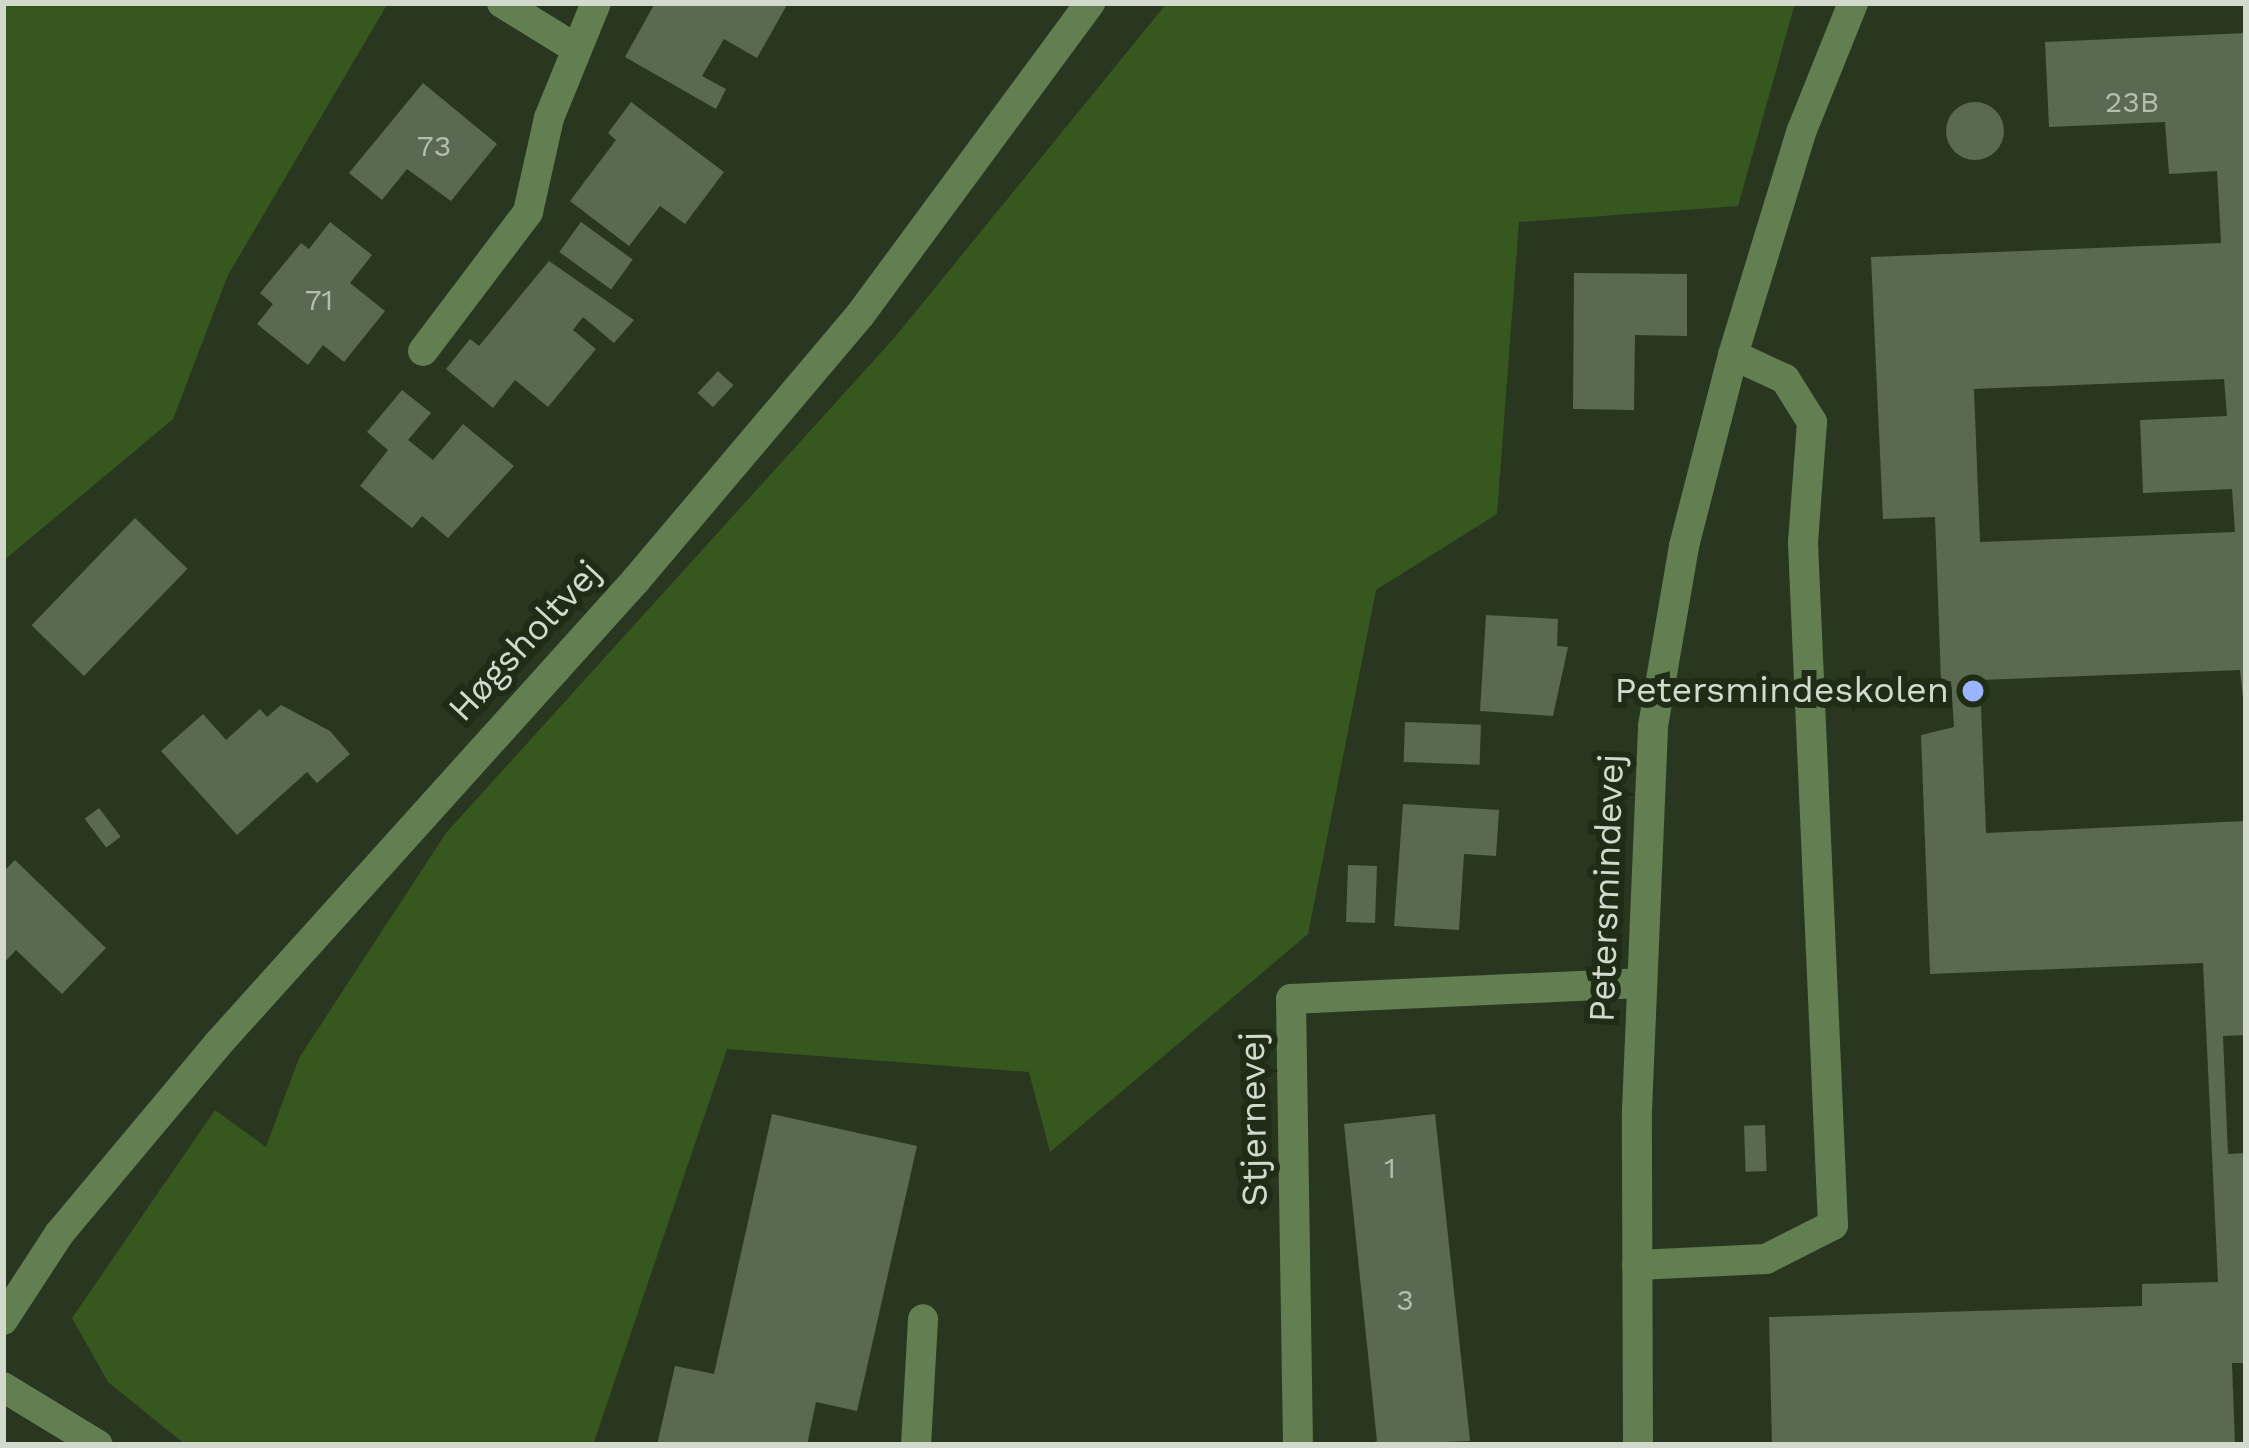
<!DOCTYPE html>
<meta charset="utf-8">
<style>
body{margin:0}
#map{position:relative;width:2249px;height:1448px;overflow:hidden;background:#293720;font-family:"Work Sans",sans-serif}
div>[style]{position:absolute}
.green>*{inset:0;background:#36571e}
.building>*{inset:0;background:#5a6951;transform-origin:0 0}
.round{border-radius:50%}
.minor>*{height:30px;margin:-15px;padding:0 15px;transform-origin:15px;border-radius:15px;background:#637f52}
.dots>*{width:33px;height:33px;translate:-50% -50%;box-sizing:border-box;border:6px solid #1f2d17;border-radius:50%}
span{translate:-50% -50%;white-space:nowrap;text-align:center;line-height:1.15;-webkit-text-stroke:12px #1f2d17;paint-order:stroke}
.number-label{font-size:30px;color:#b3bead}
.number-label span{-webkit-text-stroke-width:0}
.street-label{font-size:36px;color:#d1dacc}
.poi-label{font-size:36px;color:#d1dacc}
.right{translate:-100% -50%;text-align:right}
.frame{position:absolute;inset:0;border:6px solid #d1dacc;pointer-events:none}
</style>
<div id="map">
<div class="green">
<i style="clip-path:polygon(3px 3px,388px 3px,228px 275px,173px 419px,3px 561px)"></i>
<i style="clip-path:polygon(1167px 3px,1795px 3px,1738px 206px,1519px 222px,1497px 514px,1376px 590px,1308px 934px,1050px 1152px,1029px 1072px,727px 1049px,593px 1445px,186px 1445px,108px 1382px,72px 1318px,215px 1110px,266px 1147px,299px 1058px,446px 833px,895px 337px)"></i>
</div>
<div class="building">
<i style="clip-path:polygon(655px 3px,788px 3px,757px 58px,724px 39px,702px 76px,726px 89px,716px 109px,625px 57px)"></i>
<i style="clip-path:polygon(evenodd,2246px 33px,2246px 727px,2240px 670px,1980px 680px,1986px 833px,2246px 821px,2246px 1035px,2223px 1036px,2228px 1154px,2246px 1153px,2246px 1363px,2232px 1363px,2235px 1445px,1772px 1445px,1769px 1317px,2142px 1306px,2142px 1284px,2218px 1282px,2203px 963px,1930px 974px,1921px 735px,1954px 727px,1951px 681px,1941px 681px,1935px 517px,1883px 519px,1871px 257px,2221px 243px,2217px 171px,2169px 174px,2165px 122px,2049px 127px,2045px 42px,2246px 33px,2224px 379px,2227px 416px,2140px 420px,2143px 493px,2232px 489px,2235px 532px,1980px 542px,1974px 389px,2224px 379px)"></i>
<i style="clip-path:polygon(423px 83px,497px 144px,451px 201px,407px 169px,382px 200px,349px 173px)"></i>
<i class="round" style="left:1946px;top:102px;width:58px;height:58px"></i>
<i style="clip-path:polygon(631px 102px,724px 172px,685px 224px,660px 206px,629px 246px,570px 201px,616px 140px,608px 133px)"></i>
<i style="clip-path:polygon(330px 222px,372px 255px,350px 283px,385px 311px,344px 362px,323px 345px,308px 365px,257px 324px,273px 304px,260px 293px,301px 243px,309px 249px)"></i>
<i style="left:581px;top:222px;width:64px;height:37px;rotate:36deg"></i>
<i style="clip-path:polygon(549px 261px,634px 320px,614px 343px,583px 317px,573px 330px,596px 349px,548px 407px,515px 380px,493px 408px,446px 369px,470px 339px,479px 346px)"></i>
<i style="clip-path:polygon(1574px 273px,1687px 274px,1687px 336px,1635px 335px,1634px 410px,1573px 409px)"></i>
<i style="left:718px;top:371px;width:21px;height:30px;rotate:43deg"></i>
<i style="clip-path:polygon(402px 390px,431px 413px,408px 440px,433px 460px,463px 424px,514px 466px,448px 538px,422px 516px,412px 528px,360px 486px,388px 450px,367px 432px)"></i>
<i style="left:135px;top:518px;width:73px;height:149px;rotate:44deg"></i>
<i style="clip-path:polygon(1486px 615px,1558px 619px,1557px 646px,1568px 647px,1553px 716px,1480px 711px)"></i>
<i style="clip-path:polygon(281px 705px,330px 731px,350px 754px,317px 783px,307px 772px,237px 835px,161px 751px,203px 714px,226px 740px,260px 709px,267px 717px)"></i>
<i style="left:1405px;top:722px;width:76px;height:40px;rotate:2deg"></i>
<i style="clip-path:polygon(1403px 804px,1499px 810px,1496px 856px,1464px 854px,1459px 930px,1394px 926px)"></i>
<i style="left:99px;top:808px;width:36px;height:18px;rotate:53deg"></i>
<i style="clip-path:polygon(15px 860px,106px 948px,62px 994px,16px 950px,3px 964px,3px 872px)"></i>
<i style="left:1348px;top:865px;width:29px;height:57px;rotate:2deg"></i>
<i style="clip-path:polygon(772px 1114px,917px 1146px,857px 1411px,816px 1402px,807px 1445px,657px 1445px,675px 1366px,714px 1374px)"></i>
<i style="clip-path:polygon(1435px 1114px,1470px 1441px,1365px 1445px,1377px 1441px,1344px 1124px)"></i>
<i style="left:1765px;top:1125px;width:46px;height:21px;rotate:88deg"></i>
</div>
<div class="minor">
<i style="left:502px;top:3px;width:82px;rotate:31.6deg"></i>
<i style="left:423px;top:351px;width:174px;rotate:-52.9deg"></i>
<i style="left:528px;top:212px;width:96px;rotate:-77.4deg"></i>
<i style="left:549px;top:118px;width:124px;rotate:-67.8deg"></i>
<i style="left:1637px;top:1265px;width:129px;rotate:-2.7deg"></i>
<i style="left:1766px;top:1259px;width:75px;rotate:-26.9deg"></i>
<i style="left:1833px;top:1225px;width:684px;rotate:-92.52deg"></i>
<i style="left:1803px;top:542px;width:120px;rotate:-85.7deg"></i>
<i style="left:1812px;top:422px;width:51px;rotate:-122.1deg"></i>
<i style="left:1785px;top:379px;width:57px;rotate:-155.2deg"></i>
<i style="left:3px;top:1320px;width:103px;rotate:-56.9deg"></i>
<i style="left:59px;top:1234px;width:246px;rotate:-50.1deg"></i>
<i style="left:217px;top:1045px;width:626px;rotate:-47.98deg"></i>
<i style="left:636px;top:580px;width:347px;rotate:-49.8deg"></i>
<i style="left:860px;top:315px;width:388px;rotate:-53.6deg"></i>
<i style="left:3px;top:1387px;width:111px;rotate:31.4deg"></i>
<i style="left:916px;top:1445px;width:126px;rotate:-86.8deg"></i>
<i style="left:1298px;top:1445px;width:446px;rotate:-90.9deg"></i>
<i style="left:1291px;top:999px;width:350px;rotate:-2.6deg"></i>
<i style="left:1638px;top:1445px;width:335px;rotate:-90.2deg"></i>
<i style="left:1637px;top:1110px;width:384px;rotate:-87.6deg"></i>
<i style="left:1653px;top:726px;width:183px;rotate:-80.2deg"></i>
<i style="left:1684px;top:546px;width:197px;rotate:-75.6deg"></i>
<i style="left:1733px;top:355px;width:235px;rotate:-73deg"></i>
<i style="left:1802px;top:130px;width:137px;rotate:-68.1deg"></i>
</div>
<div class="dots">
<i style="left:1973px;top:691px;background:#9ab5fd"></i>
</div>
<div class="number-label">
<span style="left:2132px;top:102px">23B</span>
<span style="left:434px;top:146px">73</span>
<span style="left:319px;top:300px">71</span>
<span style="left:1390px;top:1168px">1</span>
<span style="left:1405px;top:1300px">3</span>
</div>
<div class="street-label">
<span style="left:525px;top:641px;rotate:-47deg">Høgsholtvej</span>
<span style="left:1607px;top:888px;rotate:-88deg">Petersmindevej</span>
<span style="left:1254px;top:1119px;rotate:-91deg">Stjernevej</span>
</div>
<div class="poi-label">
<span class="right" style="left:1949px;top:691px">Petersmindeskolen</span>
</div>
<div class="frame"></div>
</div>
